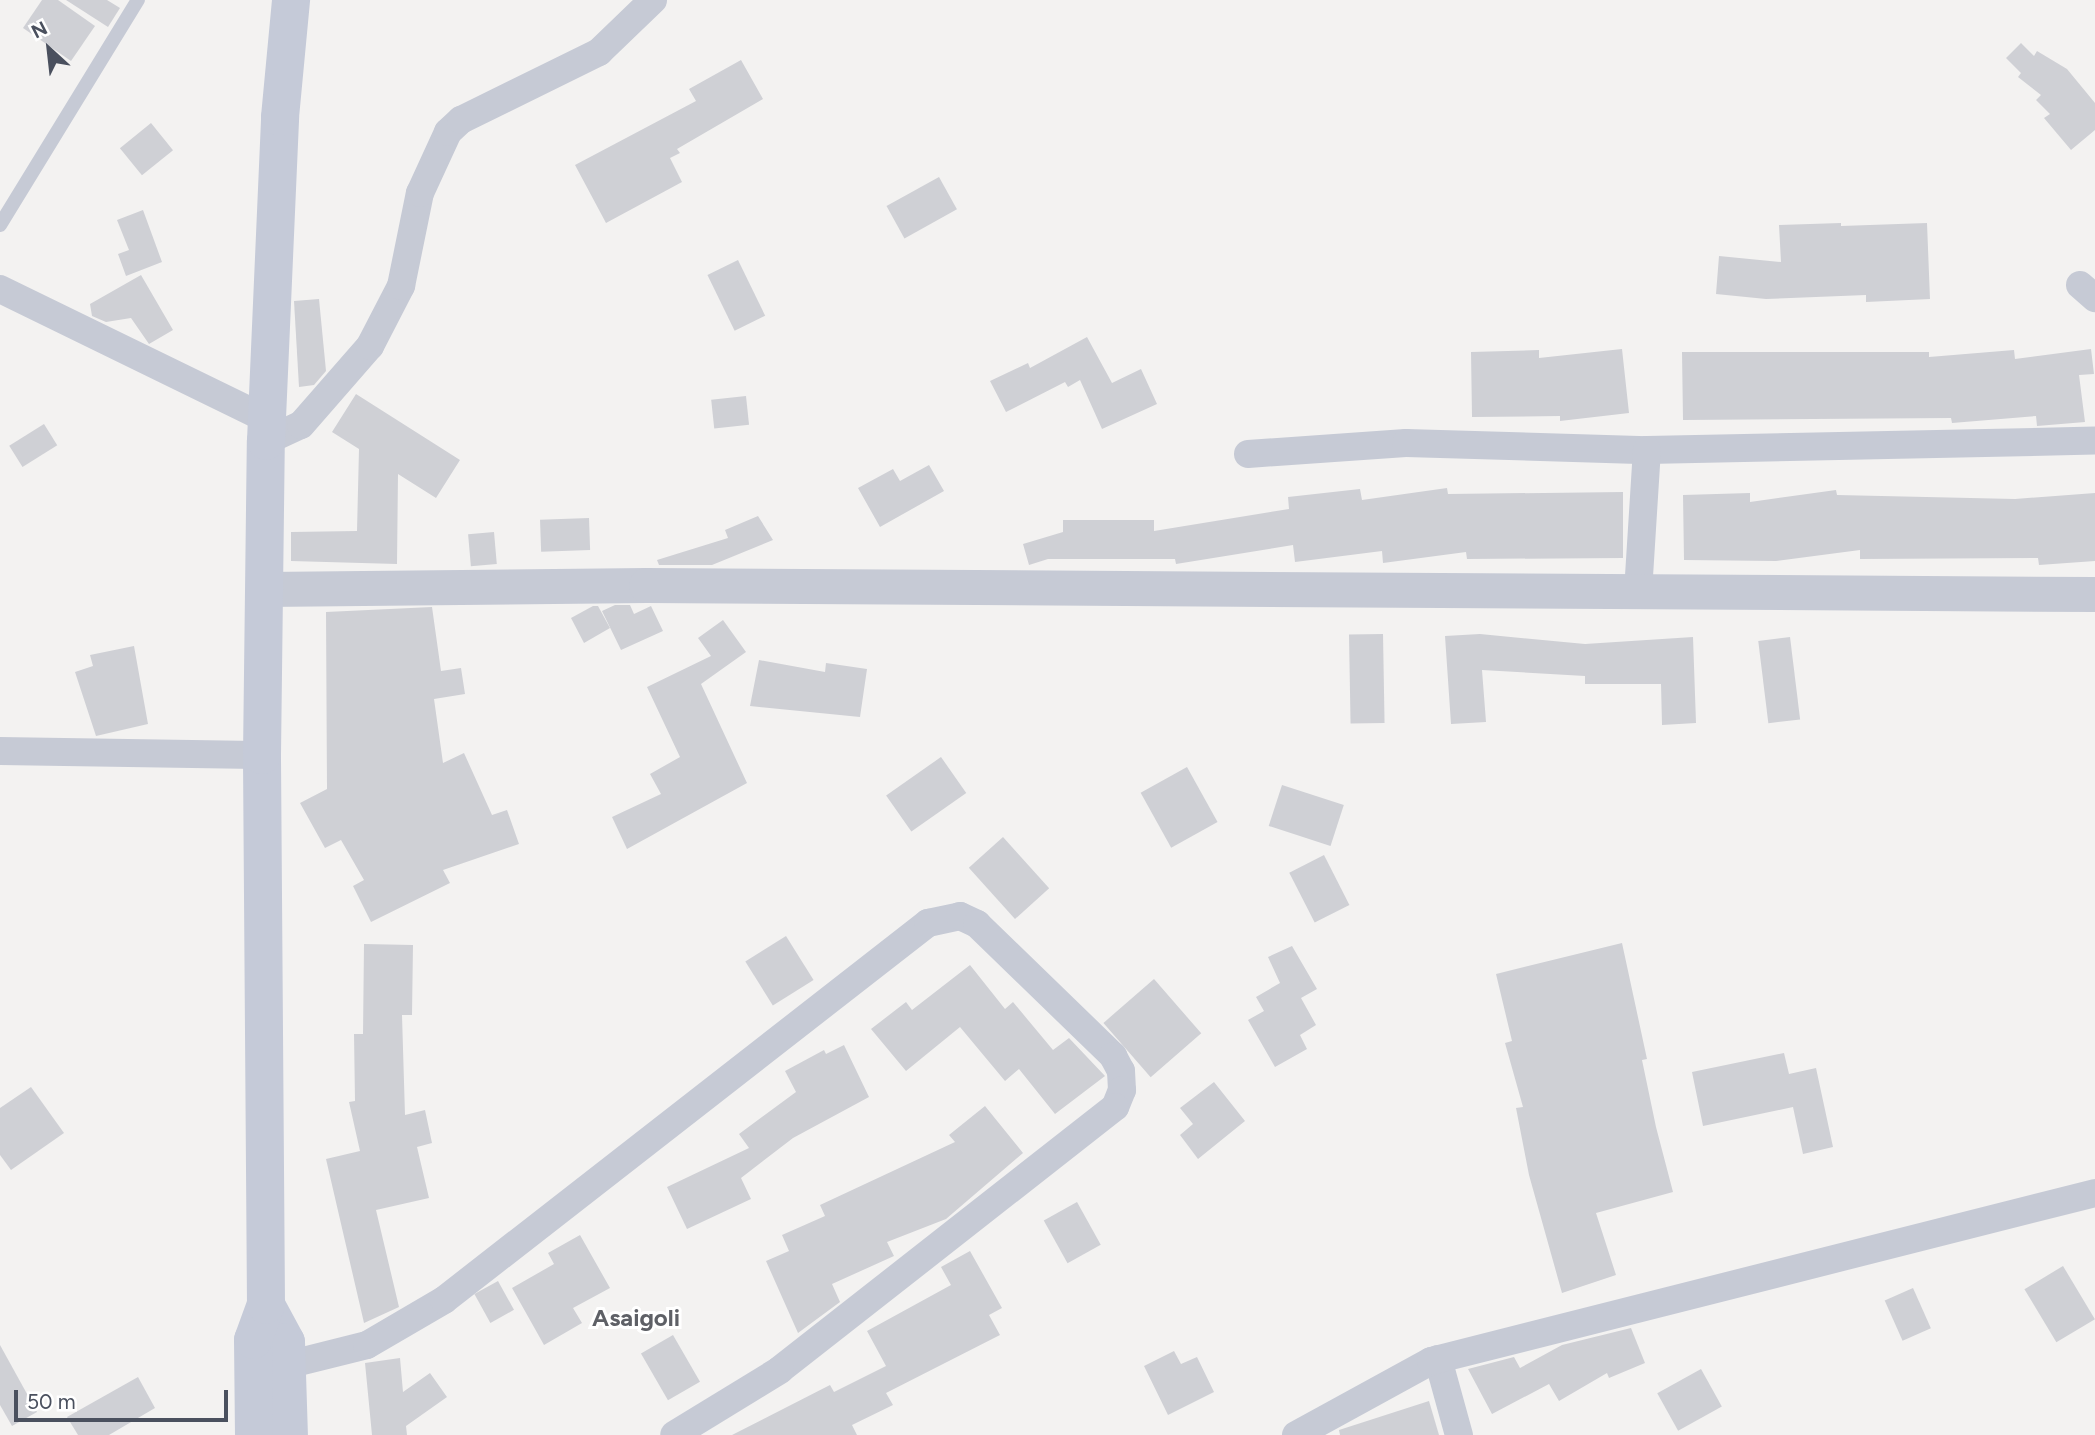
<!DOCTYPE html>
<style>
body{margin:0}
#map{position:relative;width:2095px;height:1435px;overflow:hidden;background:#f3f2f1;font-family:Figtree,sans-serif}
div>[style]{position:absolute}
.building>*{inset:0;background:#cfd0d5;transform-origin:0 0}
.service>*{height:14px;margin:-7px;padding:0 7px;transform-origin:7px;border-radius:7px;background:#c6cad5}
.minor>*{height:28px;margin:-14px;padding:0 14px;transform-origin:14px;border-radius:14px;background:#c6cad5}
.tertiary>*{height:35px;margin:-17.5px;padding:0 17.5px;transform-origin:17.5px;border-radius:17.5px;background:#c6cad5}
.secondary>*{height:38px;margin:-19px;padding:0 19px;transform-origin:19px;border-radius:19px;background:#c5cad8}
span{translate:-50% -50%;white-space:nowrap;text-align:center;line-height:1.15;-webkit-text-stroke:6px #fff;paint-order:stroke}
.quarter-label{font-size:24px;color:#5e6066;font-weight:700}
.north{position:absolute;left:14px;top:14px;width:70px;height:70px;-webkit-text-stroke:5px #fff;paint-order:stroke;rotate:333deg;font-size:19px;font-weight:700;line-height:28px;text-align:center;color:#4a505e}
.north::after{content:'';display:block;margin:auto;width:24px;height:32px;background:#4a505e;clip-path:polygon(50% 0,100% 100%,50% 72%,0 100%)}
.scale{position:absolute;left:14px;top:1390px;width:214px;height:32px;box-sizing:border-box;border:4px solid #4a505e;border-top:0;padding-left:9px;font-size:21px;line-height:24px;white-space:nowrap;color:#4a505e;-webkit-text-stroke:5px #fff;paint-order:stroke}
</style>
<div id="map">
<div class="building">
<i style="clip-path:polygon(42px 0,58px 0,95px 26px,71px 61px,23px 28px)"></i>
<i style="clip-path:polygon(66px 0,107px 0,120px 8px,108px 27px)"></i>
<i style="clip-path:polygon(2021px 43px,2034px 56px,2037px 51px,2067px 69px,2095px 103px,2095px 130px,2071px 150px,2044px 118px,2050px 114px,2036px 100px,2041px 95px,2018px 77px,2021px 73px,2006px 58px)"></i>
<i style="clip-path:polygon(741px 60px,763px 99px,677px 149px,680px 153px,670px 158px,682px 182px,606px 223px,575px 165px,696px 101px,689px 89px)"></i>
<i style="left:151px;top:123px;width:35px;height:40px;rotate:51deg"></i>
<i style="left:939px;top:177px;width:37px;height:60px;rotate:61deg"></i>
<i style="clip-path:polygon(143px 210px,162px 262px,126px 276px,118px 254px,129px 250px,117px 220px)"></i>
<i style="clip-path:polygon(1841px 223px,1841px 226px,1927px 223px,1930px 299px,1866px 302px,1866px 295px,1766px 299px,1716px 294px,1719px 256px,1781px 262px,1779px 225px)"></i>
<i style="left:738px;top:260px;width:62px;height:34px;rotate:64deg"></i>
<i style="clip-path:polygon(141px 275px,173px 330px,149px 344px,131px 318px,106px 322px,92px 316px,90px 304px)"></i>
<i style="clip-path:polygon(319px 299px,326px 371px,314px 385px,299px 387px,294px 301px)"></i>
<i style="clip-path:polygon(1087px 337px,1112px 383px,1141px 369px,1157px 404px,1102px 429px,1080px 380px,1068px 387px,1065px 382px,1006px 412px,990px 381px,1028px 363px,1030px 368px)"></i>
<i style="clip-path:polygon(1622px 349px,1629px 413px,1560px 421px,1560px 416px,1472px 417px,1471px 352px,1539px 350px,1539px 358px)"></i>
<i style="clip-path:polygon(2091px 349px,2094px 374px,2079px 375px,2085px 422px,2037px 426px,2036px 416px,1952px 423px,1951px 418px,1683px 420px,1682px 352px,1929px 352px,1929px 357px,2014px 350px,2015px 359px)"></i>
<i style="clip-path:polygon(356px 394px,460px 460px,436px 498px,398px 474px,397px 564px,291px 561px,291px 532px,357px 531px,359px 449px,332px 432px)"></i>
<i style="left:746px;top:396px;width:29px;height:35px;rotate:84deg"></i>
<i style="left:44px;top:424px;width:25px;height:41px;rotate:58deg"></i>
<i style="clip-path:polygon(929px 465px,944px 491px,880px 527px,858px 488px,893px 469px,900px 481px)"></i>
<i style="clip-path:polygon(1447px 488px,1448px 494px,1623px 492px,1623px 558px,1467px 559px,1466px 552px,1383px 563px,1382px 551px,1295px 562px,1293px 545px,1176px 564px,1175px 559px,1048px 559px,1029px 565px,1023px 544px,1063px 532px,1063px 520px,1154px 520px,1154px 531px,1289px 509px,1288px 497px,1360px 489px,1362px 500px)"></i>
<i style="clip-path:polygon(1836px 490px,1837px 495px,2015px 499px,2095px 493px,2095px 561px,2039px 565px,2038px 558px,1860px 559px,1860px 550px,1776px 561px,1684px 560px,1683px 495px,1750px 493px,1750px 502px)"></i>
<i style="clip-path:polygon(758px 516px,773px 540px,712px 565px,659px 565px,657px 560px,728px 538px,725px 530px)"></i>
<i style="left:589px;top:518px;width:32px;height:49px;rotate:88deg"></i>
<i style="left:494px;top:532px;width:32px;height:26px;rotate:85deg"></i>
<i style="clip-path:polygon(615px 605px,630px 605px,634px 614px,651px 606px,663px 631px,621px 650px,602px 611px)"></i>
<i style="clip-path:polygon(593px 606px,598px 606px,610px 628px,584px 643px,571px 618px)"></i>
<i style="clip-path:polygon(432px 607px,441px 671px,461px 668px,465px 694px,434px 699px,443px 763px,464px 753px,492px 815px,507px 810px,519px 844px,443px 870px,450px 883px,371px 922px,353px 886px,364px 880px,341px 840px,325px 848px,300px 803px,327px 789px,326px 612px)"></i>
<i style="clip-path:polygon(723px 620px,746px 652px,701px 684px,747px 783px,627px 849px,612px 817px,661px 794px,650px 774px,680px 757px,647px 687px,711px 656px,698px 638px)"></i>
<i style="left:1383px;top:634px;width:89px;height:34px;rotate:89deg"></i>
<i style="clip-path:polygon(1480px 634px,1585px 644px,1693px 637px,1696px 723px,1662px 725px,1661px 684px,1585px 684px,1585px 676px,1482px 670px,1486px 722px,1451px 724px,1445px 636px)"></i>
<i style="left:1790px;top:637px;width:83px;height:32px;rotate:83deg"></i>
<i style="clip-path:polygon(134px 646px,148px 724px,96px 736px,75px 672px,93px 666px,90px 655px)"></i>
<i style="clip-path:polygon(759px 660px,825px 672px,826px 663px,867px 669px,860px 717px,750px 706px)"></i>
<i style="left:941px;top:757px;width:44px;height:67px;rotate:55deg"></i>
<i style="left:1187px;top:767px;width:63px;height:53px;rotate:61deg"></i>
<i style="left:1282px;top:785px;width:65px;height:43px;rotate:18deg"></i>
<i style="left:1003px;top:837px;width:69px;height:46px;rotate:48deg"></i>
<i style="left:1324px;top:855px;width:56px;height:39px;rotate:63deg"></i>
<i style="left:786px;top:936px;width:52px;height:48px;rotate:58deg"></i>
<i style="clip-path:polygon(1622px 943px,1647px 1059px,1642px 1060px,1656px 1127px,1673px 1192px,1596px 1213px,1616px 1275px,1562px 1293px,1529px 1175px,1516px 1108px,1523px 1107px,1505px 1043px,1512px 1041px,1496px 974px)"></i>
<i style="clip-path:polygon(364px 944px,413px 945px,412px 1015px,402px 1015px,405px 1115px,425px 1110px,432px 1143px,417px 1147px,429px 1198px,376px 1210px,399px 1307px,364px 1323px,326px 1159px,360px 1151px,349px 1102px,355px 1101px,354px 1034px,363px 1034px)"></i>
<i style="clip-path:polygon(1292px 946px,1317px 989px,1301px 998px,1316px 1025px,1300px 1035px,1307px 1049px,1275px 1067px,1248px 1020px,1264px 1011px,1256px 997px,1280px 983px,1268px 957px)"></i>
<i style="clip-path:polygon(970px 965px,1005px 1009px,1013px 1002px,1053px 1050px,1069px 1038px,1105px 1076px,1055px 1114px,1019px 1069px,1005px 1081px,960px 1027px,906px 1071px,871px 1029px,906px 1002px,912px 1010px)"></i>
<i style="left:1154px;top:979px;width:72px;height:67px;rotate:49deg"></i>
<i style="clip-path:polygon(844px 1045px,869px 1097px,793px 1138px,741px 1178px,751px 1199px,687px 1229px,667px 1187px,749px 1148px,739px 1134px,796px 1092px,785px 1071px,824px 1050px,826px 1054px)"></i>
<i style="clip-path:polygon(1784px 1053px,1789px 1074px,1816px 1068px,1833px 1147px,1803px 1154px,1793px 1107px,1703px 1126px,1692px 1072px)"></i>
<i style="clip-path:polygon(1214px 1082px,1245px 1121px,1198px 1159px,1180px 1135px,1193px 1124px,1180px 1108px)"></i>
<i style="clip-path:polygon(31px 1087px,64px 1133px,11px 1170px,0 1155px,0 1108px)"></i>
<i style="clip-path:polygon(985px 1106px,1023px 1153px,946px 1219px,887px 1242px,894px 1256px,832px 1284px,840px 1302px,798px 1333px,766px 1261px,789px 1251px,782px 1235px,825px 1216px,820px 1205px,955px 1142px,949px 1135px)"></i>
<i style="left:1077px;top:1202px;width:49px;height:38px;rotate:61deg"></i>
<i style="clip-path:polygon(580px 1235px,610px 1288px,573px 1308px,582px 1323px,544px 1345px,512px 1288px,554px 1264px,548px 1253px)"></i>
<i style="clip-path:polygon(970px 1251px,1002px 1308px,989px 1315px,1000px 1335px,886px 1393px,893px 1405px,852px 1425px,857px 1435px,732px 1435px,830px 1385px,834px 1392px,886px 1366px,867px 1331px,951px 1285px,941px 1267px)"></i>
<i style="left:2063px;top:1266px;width:62px;height:45px;rotate:59deg"></i>
<i style="left:498px;top:1281px;width:33px;height:27px;rotate:61deg"></i>
<i style="left:1913px;top:1288px;width:44px;height:31px;rotate:66deg"></i>
<i style="clip-path:polygon(1631px 1328px,1645px 1363px,1609px 1378px,1607px 1373px,1559px 1401px,1549px 1384px,1492px 1414px,1468px 1369px,1514px 1357px,1520px 1368px,1562px 1345px)"></i>
<i style="left:673px;top:1335px;width:54px;height:37px;rotate:60deg"></i>
<i style="clip-path:polygon(0 1345px,37px 1412px,12px 1426px,0 1405px)"></i>
<i style="clip-path:polygon(1174px 1351px,1181px 1364px,1197px 1357px,1214px 1392px,1168px 1415px,1144px 1366px)"></i>
<i style="clip-path:polygon(400px 1358px,403px 1392px,430px 1373px,447px 1397px,406px 1426px,407px 1435px,372px 1435px,365px 1363px)"></i>
<i style="left:1701px;top:1369px;width:43px;height:50px;rotate:61deg"></i>
<i style="clip-path:polygon(138px 1377px,155px 1408px,109px 1435px,78px 1435px,67px 1417px)"></i>
<i style="clip-path:polygon(1429px 1401px,1439px 1435px,1340px 1435px,1339px 1430px)"></i>
</div>
<div class="service">
<i style="left:0;top:225px;width:264px;rotate:-58.5deg"></i>
</div>
<div class="minor">
<i style="left:2080px;top:285px;width:20px;rotate:41deg"></i>
<i style="left:0;top:289px;width:298px;rotate:26deg"></i>
<i style="left:266px;top:441px;width:38px;rotate:-25deg"></i>
<i style="left:301px;top:425px;width:105px;rotate:-48.9deg"></i>
<i style="left:370px;top:346px;width:68px;rotate:-62.7deg"></i>
<i style="left:401px;top:286px;width:95px;rotate:-78.5deg"></i>
<i style="left:420px;top:193px;width:67px;rotate:-65.3deg"></i>
<i style="left:448px;top:132px;width:18px;rotate:-43deg"></i>
<i style="left:461px;top:120px;width:154px;rotate:-26.2deg"></i>
<i style="left:599px;top:52px;width:75px;rotate:-43.9deg"></i>
<i style="left:1248px;top:454px;width:158px;rotate:-4deg"></i>
<i style="left:1406px;top:443px;width:241px;rotate:1.7deg"></i>
<i style="left:1647px;top:450px;width:448px;rotate:-1.2deg"></i>
<i style="left:1638px;top:592px;width:142px;rotate:-86.4deg"></i>
<i style="left:0;top:751px;width:262px;rotate:0.9deg"></i>
<i style="left:1438px;top:1359px;width:79px;rotate:74.6deg"></i>
<i style="left:287px;top:1365px;width:82px;rotate:-14deg"></i>
<i style="left:367px;top:1345px;width:89px;rotate:-30.3deg"></i>
<i style="left:444px;top:1300px;width:614px;rotate:-37.92deg"></i>
<i style="left:928px;top:923px;width:33px;rotate:-12deg"></i>
<i style="left:960px;top:916px;width:19px;rotate:25deg"></i>
<i style="left:977px;top:924px;width:190px;rotate:44.1deg"></i>
<i style="left:1113px;top:1056px;width:17px;rotate:62deg"></i>
<i style="left:1121px;top:1071px;width:19px;rotate:87deg"></i>
<i style="left:1122px;top:1090px;width:18px;rotate:112deg"></i>
<i style="left:1115px;top:1107px;width:426px;rotate:141.9deg"></i>
<i style="left:780px;top:1370px;width:124px;rotate:148.5deg"></i>
<i style="left:1296px;top:1435px;width:154px;rotate:-28.7deg"></i>
<i style="left:1431px;top:1361px;width:685px;rotate:-14.2deg"></i>
</div>
<div class="tertiary">
<i style="left:265px;top:589px;width:381px;rotate:-0.6deg"></i>
<i style="left:646px;top:585px;width:1449px;rotate:0.36deg"></i>
</div>
<div class="secondary">
<i style="left:266px;top:1305px;width:42px;rotate:61.6deg"></i>
<i style="left:286px;top:1342px;width:93px;rotate:88.2deg"></i>
<i style="left:254px;top:1435px;width:95px;rotate:-90.6deg"></i>
<i style="left:253px;top:1340px;width:37px;rotate:-70deg"></i>
<i style="left:266px;top:1305px;width:550px;rotate:-90.42deg"></i>
<i style="left:262px;top:755px;width:314px;rotate:-89.3deg"></i>
<i style="left:266px;top:441px;width:324px;rotate:-87.5deg"></i>
<i style="left:280px;top:117px;width:118px;rotate:-84.6deg"></i>
</div>
<div class="quarter-label">
<span style="left:636px;top:1318px">Asaigoli</span>
</div>
<div class="north">N</div>
<div class="scale">50 m</div>
</div>
